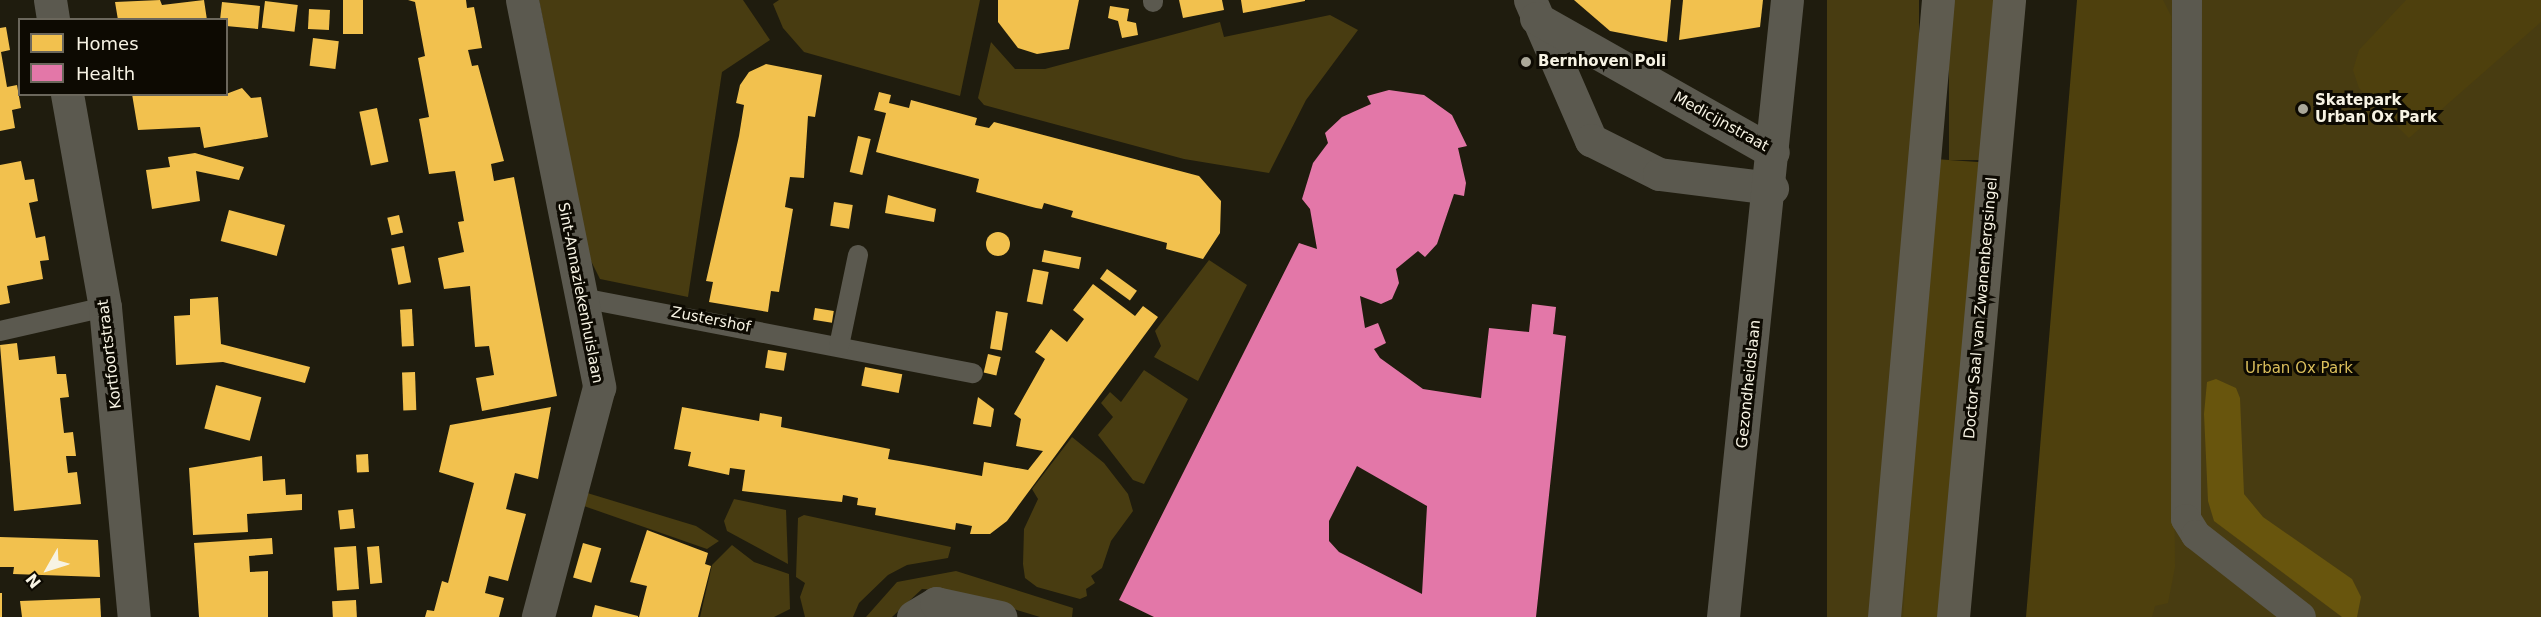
<!DOCTYPE html>
<style>
body{margin:0}
#map{position:relative;width:2541px;height:617px;overflow:hidden;background:#1f1c0e;font-family:"DejaVu Sans",sans-serif}
div>[style]{position:absolute}
.green>*{inset:0;background:#483c11;transform-origin:0 0}
.forest>*{inset:0;background:#4e400d;transform-origin:0 0}
.water>*{inset:0;background:#68550d}
.homes>*{inset:0;background:#f2c14e;transform-origin:0 0}
.round{border-radius:50%}
.health>*{inset:0;background:#e377a8}
.service>*{height:20px;margin:-10px;padding:0 10px;transform-origin:10px;border-radius:10px;background:#5b594f}
.pedestrian>*{height:30px;margin:-15px;padding:0 15px;transform-origin:15px;border-radius:15px;background:#5b594f}
.minor>*{height:33px;margin:-16.5px;padding:0 16.5px;transform-origin:16.5px;border-radius:16.5px;background:#5b594f}
.secondary>*{height:33px;margin:-16.5px;padding:0 16.5px;transform-origin:16.5px;border-radius:16.5px;background:#5e5b4f}
.dots>*{width:16px;height:16px;translate:-50% -50%;box-sizing:border-box;border:3px solid #0d0a02;border-radius:50%}
span{translate:-50% -50%;white-space:nowrap;text-align:center;line-height:1.15;-webkit-text-stroke:6px #0d0a02;paint-order:stroke}
.poi-label{font-size:15px;color:#f7f3e4;font-weight:700}
.left{translate:0 -50%;text-align:left}
.street-label{font-size:15px;color:#f7f3e4}
.park-label{font-size:15px;color:#dbbf5c}
.legend{position:absolute;left:18px;top:18px;width:210px;height:78px;box-sizing:border-box;background:#0d0a02;border:2px solid #6b675c;margin:0;padding:8px 10px;list-style:none;font-size:18px;color:#f7f3e4}
.legend li{display:flex;align-items:center;gap:12px;height:30px}
.legend b{width:30px;border:2px solid #6b675c}
.north{position:absolute;left:18px;top:539px;width:60px;height:60px;-webkit-text-stroke:4px #0d0a02;paint-order:stroke;rotate:231deg;font-size:16px;font-weight:700;line-height:24px;text-align:center;color:#f7f3e4}
.north::after{content:'';display:block;margin:auto;width:21px;height:27px;background:#f7f3e4;clip-path:polygon(50% 0,100% 100%,50% 72%,0 100%)}
</style>
<div id="map">
<div class="green">
<i style="clip-path:polygon(539px 0,743px 0,770px 40px,722px 72px,688px 297px,600px 279px,588px 255px)"></i>
<i style="clip-path:polygon(779px 0,980px 0,960px 96px,804px 52px,783px 28px,773px 4px)"></i>
<i style="left:1827px;top:0;width:92px;height:620px"></i>
<i style="left:1949px;top:0;width:47px;height:160px"></i>
<i style="left:2090px;top:0;width:451px;height:619px"></i>
<i style="clip-path:polygon(1330px 15px,1358px 30px,1306px 100px,1269px 173px,1184px 159px,984px 105px,978px 98px,991px 42px,1015px 69px,1045px 69px,1220px 22px,1224px 37px)"></i>
<i style="clip-path:polygon(1209px 260px,1247px 285px,1198px 381px,1154px 357px,1161px 346px,1155px 331px)"></i>
<i style="clip-path:polygon(1144px 370px,1188px 399px,1144px 484px,1133px 480px,1098px 435px,1113px 417px,1101px 403px,1110px 392px,1121px 402px)"></i>
<i style="clip-path:polygon(1072px 437px,1104px 463px,1128px 494px,1133px 511px,1111px 541px,1102px 568px,1091px 576px,1095px 583px,1086px 589px,1087px 596px,1080px 599px,1037px 587px,1025px 578px,1023px 564px,1024px 529px,1038px 499px,1032px 489px)"></i>
<i style="clip-path:polygon(584px 492px,696px 526px,719px 541px,707px 549px,581px 505px)"></i>
<i style="clip-path:polygon(734px 499px,786px 510px,788px 564px,727px 531px,724px 521px)"></i>
<i style="clip-path:polygon(804px 515px,951px 547px,948px 558px,907px 565px,888px 575px,859px 603px,853px 617px,805px 617px,800px 597px,805px 583px,796px 577px,798px 518px)"></i>
<i style="clip-path:polygon(732px 545px,754px 562px,789px 574px,790px 609px,774px 617px,700px 617px,712px 565px)"></i>
<i style="clip-path:polygon(956px 571px,1073px 608px,1072px 617px,1040px 617px,954px 591px,922px 589px,892px 617px,866px 617px,897px 582px)"></i>
</div>
<div class="forest">
<i style="clip-path:polygon(2077px 0,2163px 0,2171px 16px,2175px 567px,2168px 603px,2155px 606px,2152px 617px,2026px 617px)"></i>
<i style="clip-path:polygon(2406px 0,2541px 0,2541px 22px,2409px 138px,2359px 88px,2353px 70px,2359px 50px)"></i>
<i style="left:1935px;top:159px;width:46px;height:460px;rotate:4deg"></i>
</div>
<div class="water">
<i style="clip-path:polygon(2216px 379px,2236px 388px,2240px 398px,2244px 494px,2263px 517px,2352px 579px,2361px 597px,2357px 617px,2342px 617px,2214px 521px,2208px 501px,2204px 414px,2207px 382px)"></i>
</div>
<div class="homes">
<i style="clip-path:polygon(160px 0,162px 5px,204px 0,207px 20px,118px 20px,115px 2px)"></i>
<i style="left:343px;top:0;width:20px;height:34px"></i>
<i style="clip-path:polygon(408px 0,466px 0,467px 8px,474px 7px,482px 48px,468px 50px,472px 66px,478px 65px,504px 161px,491px 164px,494px 181px,514px 177px,557px 396px,482px 411px,476px 378px,494px 375px,489px 346px,475px 347px,470px 286px,444px 289px,438px 258px,464px 252px,458px 222px,464px 221px,455px 171px,429px 174px,419px 119px,429px 117px,418px 58px,425px 56px,415px 2px)"></i>
<i style="clip-path:polygon(998px 0,1079px 0,1069px 49px,1037px 54px,1018px 48px,998px 22px)"></i>
<i style="clip-path:polygon(1179px 0,1222px 0,1224px 10px,1183px 18px)"></i>
<i style="clip-path:polygon(1241px 0,1305px 0,1305px 1px,1243px 13px)"></i>
<i style="clip-path:polygon(1574px 0,1671px 0,1667px 42px,1610px 31px)"></i>
<i style="clip-path:polygon(1683px 0,1763px 0,1760px 27px,1679px 40px)"></i>
<i style="left:265px;top:1px;width:33px;height:27px;rotate:7deg"></i>
<i style="clip-path:polygon(222px 2px,260px 6px,258px 29px,226px 26px,226px 20px,220px 20px)"></i>
<i style="clip-path:polygon(1110px 6px,1129px 9px,1127px 21px,1136px 23px,1138px 35px,1122px 38px,1118px 21px,1108px 18px)"></i>
<i style="left:309px;top:9px;width:21px;height:20px;rotate:3deg"></i>
<i style="clip-path:polygon(6px 27px,10px 50px,1px 52px,7px 87px,17px 85px,21px 108px,12px 110px,15px 128px,0 131px,0 28px)"></i>
<i style="left:313px;top:38px;width:26px;height:28px;rotate:7deg"></i>
<i style="clip-path:polygon(766px 64px,822px 75px,815px 117px,808px 116px,804px 178px,790px 177px,785px 207px,793px 209px,779px 292px,771px 291px,768px 312px,709px 302px,713px 282px,706px 281px,739px 136px,744px 105px,736px 103px,740px 85px,749px 72px)"></i>
<i style="clip-path:polygon(242px 88px,251px 98px,261px 97px,268px 137px,204px 148px,200px 127px,138px 130px,132px 94px,226px 94px)"></i>
<i style="clip-path:polygon(879px 92px,891px 95px,889px 103px,909px 108px,911px 100px,977px 118px,975px 125px,989px 128px,994px 122px,1199px 176px,1221px 201px,1220px 233px,1203px 259px,1166px 249px,1167px 243px,1071px 217px,1073px 211px,1044px 203px,1042px 209px,1036px 208px,976px 192px,979px 179px,876px 152px,886px 113px,874px 110px)"></i>
<i style="left:377px;top:108px;width:55px;height:18px;rotate:78deg"></i>
<i style="left:858px;top:136px;width:13px;height:37px;rotate:13deg"></i>
<i style="clip-path:polygon(195px 153px,244px 167px,239px 180px,196px 171px,200px 201px,152px 209px,146px 170px,170px 167px,168px 157px)"></i>
<i style="clip-path:polygon(21px 161px,25px 180px,34px 179px,38px 201px,29px 203px,36px 238px,45px 236px,49px 260px,40px 261px,43px 279px,7px 286px,10px 303px,0 305px,0 165px)"></i>
<i style="clip-path:polygon(888px 195px,936px 209px,934px 222px,885px 213px)"></i>
<i style="left:834px;top:202px;width:19px;height:24px;rotate:9deg"></i>
<i style="left:229px;top:210px;width:58px;height:32px;rotate:15deg"></i>
<i style="left:399px;top:215px;width:18px;height:12px;rotate:77deg"></i>
<i class="round" style="left:986px;top:232px;width:24px;height:24px"></i>
<i style="left:404px;top:246px;width:37px;height:13px;rotate:79deg"></i>
<i style="left:1044px;top:250px;width:38px;height:12px;rotate:11deg"></i>
<i style="left:1033px;top:269px;width:16px;height:33px;rotate:11deg"></i>
<i style="left:1107px;top:269px;width:37px;height:12px;rotate:36deg"></i>
<i style="clip-path:polygon(1093px 284px,1135px 316px,1143px 306px,1158px 317px,1007px 521px,990px 534px,970px 534px,972px 526px,956px 523px,955px 530px,875px 515px,876px 508px,857px 505px,858px 498px,843px 495px,842px 502px,742px 491px,745px 470px,730px 468px,729px 475px,688px 466px,691px 452px,674px 449px,682px 407px,759px 421px,760px 413px,782px 417px,781px 427px,890px 449px,888px 459px,923px 465px,982px 476px,984px 462px,1028px 470px,1043px 451px,1016px 446px,1021px 419px,1014px 414px,1045px 359px,1035px 352px,1051px 329px,1067px 342px,1084px 319px,1073px 310px)"></i>
<i style="clip-path:polygon(218px 297px,221px 344px,310px 367px,305px 383px,223px 362px,176px 365px,174px 316px,190px 315px,190px 299px)"></i>
<i style="left:815px;top:308px;width:19px;height:12px;rotate:9deg"></i>
<i style="left:412px;top:309px;width:37px;height:12px;rotate:87deg"></i>
<i style="left:996px;top:311px;width:12px;height:38px;rotate:9deg"></i>
<i style="clip-path:polygon(17px 343px,19px 360px,55px 356px,57px 374px,66px 374px,69px 397px,60px 398px,62px 416px,64px 433px,73px 432px,76px 456px,66px 456px,68px 473px,77px 472px,81px 504px,14px 511px,0 345px)"></i>
<i style="left:768px;top:350px;width:19px;height:18px;rotate:9deg"></i>
<i style="left:988px;top:354px;width:13px;height:19px;rotate:13deg"></i>
<i style="left:865px;top:367px;width:38px;height:19px;rotate:11deg"></i>
<i style="left:415px;top:372px;width:38px;height:13px;rotate:88deg"></i>
<i style="left:216px;top:385px;width:47px;height:45px;rotate:15deg"></i>
<i style="clip-path:polygon(978px 397px,994px 409px,991px 427px,973px 424px)"></i>
<i style="clip-path:polygon(551px 407px,538px 479px,515px 473px,506px 509px,526px 514px,508px 581px,489px 576px,485px 593px,504px 598px,499px 617px,425px 617px,427px 610px,434px 611px,442px 581px,448px 583px,474px 483px,439px 472px,450px 425px)"></i>
<i style="left:368px;top:454px;width:18px;height:12px;rotate:87deg"></i>
<i style="clip-path:polygon(262px 456px,263px 481px,285px 479px,286px 495px,302px 494px,302px 510px,247px 514px,248px 532px,193px 535px,189px 468px)"></i>
<i style="left:353px;top:509px;width:19px;height:15px;rotate:84deg"></i>
<i style="clip-path:polygon(647px 530px,708px 553px,705px 564px,711px 566px,698px 617px,639px 617px,647px 586px,630px 582px)"></i>
<i style="clip-path:polygon(0 537px,98px 540px,100px 577px,13px 574px,14px 567px,0 567px)"></i>
<i style="clip-path:polygon(272px 538px,273px 554px,249px 556px,250px 572px,268px 571px,268px 617px,199px 617px,194px 543px)"></i>
<i style="left:583px;top:543px;width:19px;height:36px;rotate:16deg"></i>
<i style="left:356px;top:546px;width:43px;height:22px;rotate:86deg"></i>
<i style="left:379px;top:546px;width:37px;height:12px;rotate:85deg"></i>
<i style="left:0;top:593px;width:2px;height:24px"></i>
<i style="clip-path:polygon(100px 598px,101px 617px,22px 617px,20px 601px)"></i>
<i style="left:356px;top:600px;width:17px;height:24px;rotate:87deg"></i>
<i style="clip-path:polygon(595px 605px,638px 616px,638px 617px,592px 617px)"></i>
</div>
<div class="health">
<i style="clip-path:polygon(evenodd,1389px 90px,1424px 95px,1452px 115px,1467px 146px,1458px 148px,1466px 183px,1464px 196px,1454px 194px,1437px 244px,1425px 257px,1418px 251px,1396px 269px,1399px 283px,1392px 299px,1381px 304px,1360px 296px,1365px 328px,1378px 323px,1386px 343px,1374px 349px,1380px 358px,1423px 389px,1481px 398px,1489px 328px,1529px 332px,1532px 304px,1556px 307px,1553px 334px,1566px 336px,1536px 617px,1154px 617px,1119px 600px,1299px 243px,1317px 249px,1310px 209px,1302px 199px,1313px 163px,1328px 143px,1325px 133px,1342px 117px,1371px 104px,1367px 96px,1389px 90px,1357px 466px,1427px 506px,1422px 594px,1339px 552px,1329px 541px,1329px 521px,1357px 466px)"></i>
</div>
<div class="service">
<i style="left:1153px;top:0;width:2px;rotate:90deg"></i>
<i style="left:582px;top:298px;width:398px;rotate:10.9deg"></i>
<i style="left:0;top:331px;width:108px;rotate:-12.9deg"></i>
<i style="left:839px;top:346px;width:93px;rotate:-78.2deg"></i>
</div>
<div class="pedestrian">
<i style="left:2187px;top:0;width:519px;rotate:90.11deg"></i>
<i style="left:2186px;top:519px;width:19px;rotate:58deg"></i>
<i style="left:2196px;top:535px;width:133px;rotate:38deg"></i>
</div>
<div class="minor">
<i style="left:50px;top:0;width:20px;rotate:81deg"></i>
<i style="left:522px;top:0;width:395px;rotate:78.7deg"></i>
<i style="left:599px;top:387px;width:238px;rotate:104.9deg"></i>
<i style="left:1530px;top:0;width:153px;rotate:66.5deg"></i>
<i style="left:1591px;top:140px;width:76px;rotate:26.6deg"></i>
<i style="left:1659px;top:174px;width:114px;rotate:7.1deg"></i>
<i style="left:1536px;top:18px;width:272px;rotate:29.5deg"></i>
<i style="left:67px;top:94px;width:216px;rotate:79.9deg"></i>
<i style="left:105px;top:307px;width:311px;rotate:84.7deg"></i>
<i style="left:913px;top:617px;width:27px;rotate:-31deg"></i>
<i style="left:936px;top:603px;width:66px;rotate:12.3deg"></i>
<i style="left:1723px;top:617px;width:620px;rotate:-84.08deg"></i>
</div>
<div class="secondary">
<i style="left:1884px;top:617px;width:619px;rotate:-85deg"></i>
<i style="left:1953px;top:617px;width:620px;rotate:-84.81deg"></i>
</div>
<div class="dots">
<i style="left:1526px;top:62px;background:#aba899"></i>
<i style="left:2303px;top:109px;background:#aba899"></i>
</div>
<div class="poi-label">
<span class="left" style="left:1538px;top:62px">Bernhoven Poli</span>
<span class="left" style="left:2315px;top:109px">Skatepark<br>Urban Ox Park</span>
</div>
<div class="street-label">
<span style="left:1721px;top:122px;rotate:29deg">Medicijnstraat</span>
<span style="left:580px;top:293px;rotate:79deg">Sint-Annaziekenhuislaan</span>
<span style="left:1981px;top:308px;rotate:-85deg">Doctor Saal van Zwanenbergsingel</span>
<span style="left:711px;top:320px;rotate:11deg">Zustershof</span>
<span style="left:110px;top:354px;rotate:-97deg">Kortfoortstraat</span>
<span style="left:1749px;top:384px;rotate:-84deg">Gezondheidslaan</span>
</div>
<div class="park-label">
<span style="left:2299px;top:369px">Urban Ox Park</span>
</div>
<ul class="legend">
<li><b style="height:16px;background:#f2c14e"></b>Homes</li>
<li><b style="height:16px;background:#e377a8"></b>Health</li>
</ul>
<div class="north">N</div>
</div>
